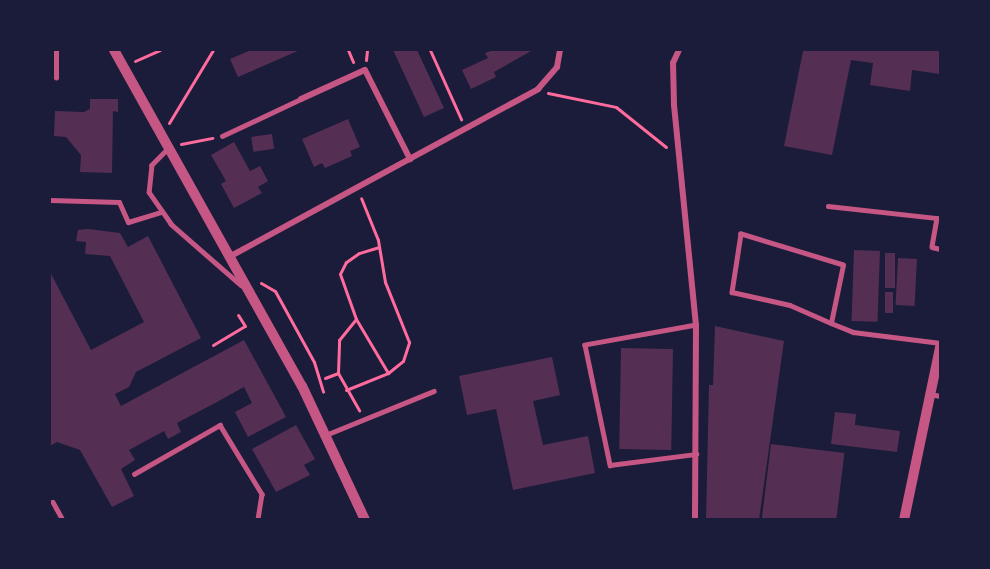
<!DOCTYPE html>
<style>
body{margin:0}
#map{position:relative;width:990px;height:569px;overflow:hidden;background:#1b1b3a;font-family:"Work Sans",sans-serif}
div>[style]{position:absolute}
.building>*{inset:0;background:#542f53;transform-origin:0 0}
.path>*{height:3px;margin:-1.5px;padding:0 1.5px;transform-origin:1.5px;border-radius:1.5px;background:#ff6b9d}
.service>*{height:4.5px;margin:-2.25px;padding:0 2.25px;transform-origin:2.25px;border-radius:2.25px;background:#c65784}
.pedestrian>*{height:5px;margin:-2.5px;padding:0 2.5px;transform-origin:2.5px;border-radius:2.5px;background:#c65784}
.minor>*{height:6px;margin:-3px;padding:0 3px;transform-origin:3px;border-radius:3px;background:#c65784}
.tertiary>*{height:10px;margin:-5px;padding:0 5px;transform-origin:5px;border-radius:5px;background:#c65784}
span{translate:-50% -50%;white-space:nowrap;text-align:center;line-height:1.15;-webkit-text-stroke:6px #1b1b3a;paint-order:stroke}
.frame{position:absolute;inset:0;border:51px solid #1b1b3a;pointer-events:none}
</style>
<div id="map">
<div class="building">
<i style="clip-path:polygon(251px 50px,300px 50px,238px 77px,230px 59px)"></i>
<i style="clip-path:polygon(393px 50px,417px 50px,444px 108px,424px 117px)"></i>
<i style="clip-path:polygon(494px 50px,533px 50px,494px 72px,496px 77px,471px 89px,462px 70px,488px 58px,485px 53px)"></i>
<i style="clip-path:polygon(810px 50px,940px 50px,940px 74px,912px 70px,910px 91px,870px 85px,873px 63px,851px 60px,832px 155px,784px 146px,803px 51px)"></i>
<i style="clip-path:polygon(90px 99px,118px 99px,118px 112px,113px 111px,112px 173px,80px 172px,81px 155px,66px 137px,54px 136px,55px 111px,84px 112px,90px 109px)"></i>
<i style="clip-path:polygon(348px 119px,360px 147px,350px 151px,352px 156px,325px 168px,322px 163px,314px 167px,302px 139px)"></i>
<i style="left:272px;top:134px;width:15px;height:21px;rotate:82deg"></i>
<i style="clip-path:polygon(234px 142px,250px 171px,260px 166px,268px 181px,258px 187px,262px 193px,234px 208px,221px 184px,226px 181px,211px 155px)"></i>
<i style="clip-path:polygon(88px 229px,120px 233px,128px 247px,148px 236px,201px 338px,136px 372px,129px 387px,115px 394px,121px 406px,244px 340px,286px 417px,248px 437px,235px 412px,252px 403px,244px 387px,217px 402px,177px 423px,181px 432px,168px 439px,164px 431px,129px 450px,135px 460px,121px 469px,134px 496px,112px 507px,80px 450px,57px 442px,50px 446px,50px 272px,91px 350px,144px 322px,110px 256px,85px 254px,86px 242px,76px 241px,78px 230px)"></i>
<i style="left:854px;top:250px;width:26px;height:71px;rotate:2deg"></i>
<i style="left:885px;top:253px;width:10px;height:35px"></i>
<i style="left:898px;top:258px;width:19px;height:47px;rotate:3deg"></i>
<i style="left:885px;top:292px;width:8px;height:21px"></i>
<i style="clip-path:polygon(715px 326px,784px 341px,759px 520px,706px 520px,709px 385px,713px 385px)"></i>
<i style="left:621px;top:348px;width:52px;height:101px;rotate:1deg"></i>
<i style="clip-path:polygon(552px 357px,560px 395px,533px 401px,543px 445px,588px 436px,595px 473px,513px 490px,496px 409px,467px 415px,459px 376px)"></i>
<i style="clip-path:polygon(835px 412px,856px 414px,855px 425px,900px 431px,897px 452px,831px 444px)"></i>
<i style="clip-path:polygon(296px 425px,315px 459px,304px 465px,310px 475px,276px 492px,252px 449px)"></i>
<i style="left:771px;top:444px;width:74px;height:77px;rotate:7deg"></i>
</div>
<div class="path">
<i style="left:348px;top:50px;width:13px;rotate:67deg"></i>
<i style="left:430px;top:50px;width:76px;rotate:65.8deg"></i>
<i style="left:366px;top:60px;width:10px;rotate:-84deg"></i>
<i style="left:135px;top:61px;width:27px;rotate:-24deg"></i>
<i style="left:548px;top:93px;width:69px;rotate:11.6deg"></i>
<i style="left:616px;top:107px;width:64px;rotate:38.7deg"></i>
<i style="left:169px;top:123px;width:85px;rotate:-58.9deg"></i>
<i style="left:181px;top:144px;width:32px;rotate:-11deg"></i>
<i style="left:379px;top:247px;width:21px;rotate:163deg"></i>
<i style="left:359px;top:253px;width:16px;rotate:145deg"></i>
<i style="left:346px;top:262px;width:13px;rotate:117deg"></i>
<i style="left:340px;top:274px;width:48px;rotate:70.4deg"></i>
<i style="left:356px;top:319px;width:63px;rotate:59.3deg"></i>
<i style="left:261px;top:283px;width:16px;rotate:30deg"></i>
<i style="left:275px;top:291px;width:81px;rotate:61.2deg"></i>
<i style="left:314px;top:362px;width:31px;rotate:73deg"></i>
<i style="left:213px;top:345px;width:37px;rotate:-31deg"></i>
<i style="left:245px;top:326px;width:13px;rotate:-122deg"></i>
<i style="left:338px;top:373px;width:33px;rotate:-88deg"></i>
<i style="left:339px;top:340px;width:27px;rotate:-51deg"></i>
<i style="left:325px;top:378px;width:14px;rotate:-21deg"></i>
<i style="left:338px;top:373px;width:43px;rotate:60.4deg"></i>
<i style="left:346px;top:390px;width:45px;rotate:-22deg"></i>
<i style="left:388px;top:373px;width:19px;rotate:-39deg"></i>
<i style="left:403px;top:361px;width:20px;rotate:-72deg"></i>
<i style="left:409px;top:342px;width:65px;rotate:-111.8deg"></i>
<i style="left:385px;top:282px;width:43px;rotate:-99.5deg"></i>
<i style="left:378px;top:240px;width:45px;rotate:-112deg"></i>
</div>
<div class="service">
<i style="left:56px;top:78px;width:28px;rotate:-90deg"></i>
<i style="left:222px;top:136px;width:87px;rotate:-25.1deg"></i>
<i style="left:168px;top:149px;width:23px;rotate:135deg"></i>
<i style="left:152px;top:165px;width:27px;rotate:96deg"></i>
<i style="left:149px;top:192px;width:39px;rotate:55deg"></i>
<i style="left:171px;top:224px;width:93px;rotate:41.1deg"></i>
<i style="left:828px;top:206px;width:110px;rotate:6.3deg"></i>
<i style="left:937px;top:218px;width:29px;rotate:100deg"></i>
<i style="left:932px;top:247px;width:8px;rotate:14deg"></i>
<i style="left:831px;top:323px;width:59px;rotate:-78.3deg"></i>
<i style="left:843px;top:265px;width:107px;rotate:-163.1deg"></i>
<i style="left:741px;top:234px;width:59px;rotate:98.8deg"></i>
<i style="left:732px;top:292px;width:59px;rotate:12.6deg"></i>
<i style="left:790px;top:305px;width:45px;rotate:23.7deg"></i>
<i style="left:831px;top:323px;width:24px;rotate:22deg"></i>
<i style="left:853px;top:332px;width:88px;rotate:7.2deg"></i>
<i style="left:696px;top:325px;width:113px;rotate:169.8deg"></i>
<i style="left:585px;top:345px;width:123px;rotate:78.2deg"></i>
<i style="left:610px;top:465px;width:87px;rotate:-7.3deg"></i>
<i style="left:930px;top:394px;width:10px;rotate:11deg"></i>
<i style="left:328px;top:434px;width:114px;rotate:-22.1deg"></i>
<i style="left:134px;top:474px;width:99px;rotate:-29.7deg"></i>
<i style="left:220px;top:425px;width:81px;rotate:58.7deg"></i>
<i style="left:262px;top:494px;width:26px;rotate:99deg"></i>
<i style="left:50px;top:502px;width:3px"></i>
<i style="left:53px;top:502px;width:21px;rotate:61deg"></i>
</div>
<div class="pedestrian">
<i style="left:50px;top:200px;width:69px;rotate:1.7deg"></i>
<i style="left:119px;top:202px;width:22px;rotate:66deg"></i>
<i style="left:128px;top:222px;width:34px;rotate:-17deg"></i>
</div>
<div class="minor">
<i style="left:679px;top:50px;width:14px;rotate:115deg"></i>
<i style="left:673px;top:63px;width:42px;rotate:88.6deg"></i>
<i style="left:674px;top:105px;width:221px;rotate:84.3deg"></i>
<i style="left:696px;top:325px;width:195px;rotate:90.3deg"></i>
<i style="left:301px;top:99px;width:70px;rotate:-24.4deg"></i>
<i style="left:365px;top:70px;width:100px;rotate:63.2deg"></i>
<i style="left:229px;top:257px;width:352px;rotate:-28.5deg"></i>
<i style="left:538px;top:89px;width:29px;rotate:-49deg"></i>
<i style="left:557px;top:67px;width:17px;rotate:-80deg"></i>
</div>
<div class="tertiary">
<i style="left:114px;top:50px;width:385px;rotate:60.8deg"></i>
<i style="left:302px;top:386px;width:148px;rotate:64.8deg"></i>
<i style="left:904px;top:520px;width:177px;rotate:-78.2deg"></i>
</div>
<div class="frame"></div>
</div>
